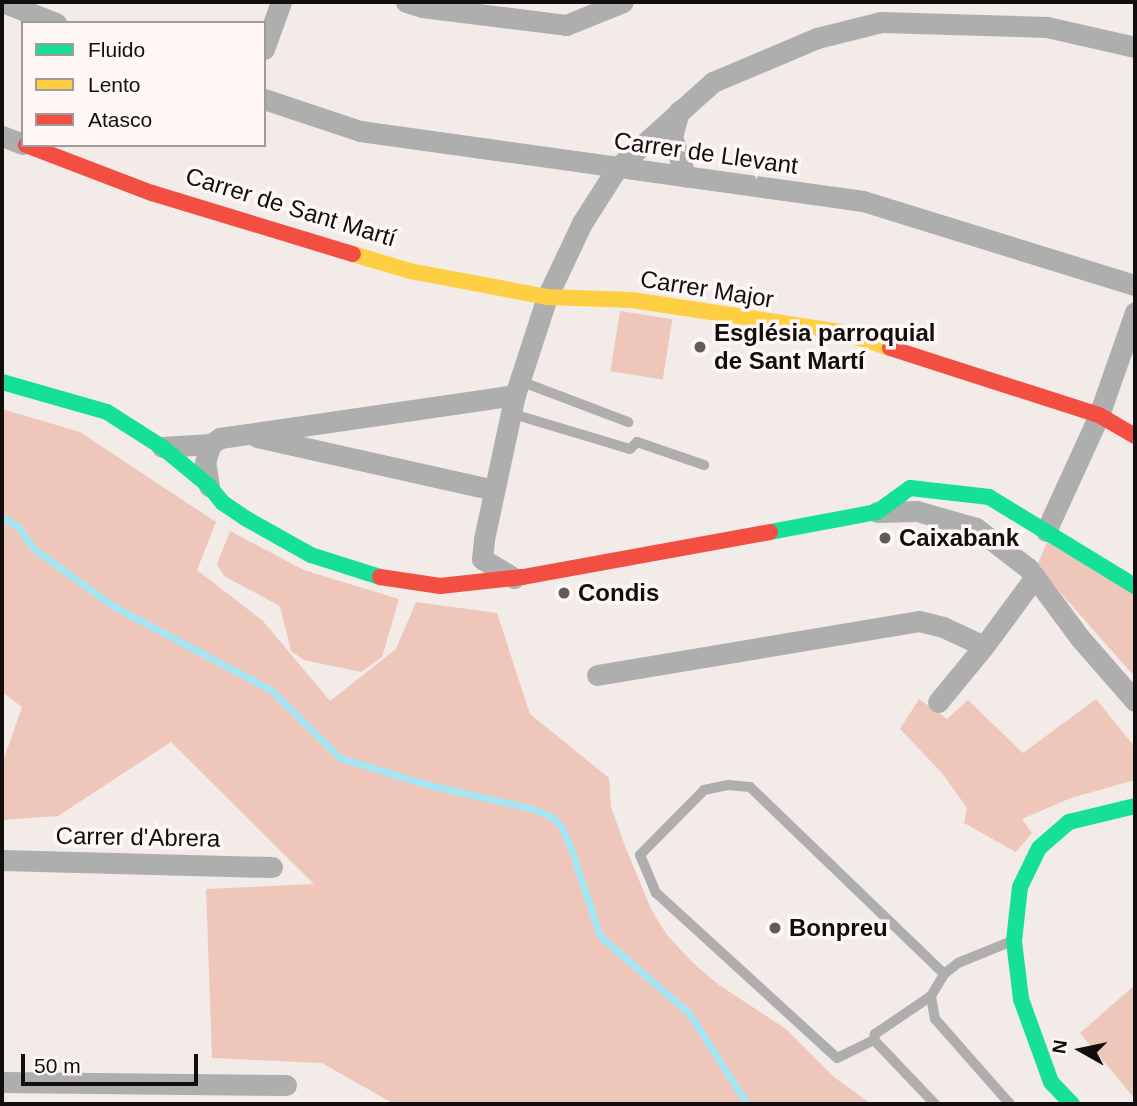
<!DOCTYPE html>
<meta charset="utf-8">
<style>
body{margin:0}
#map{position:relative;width:1137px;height:1106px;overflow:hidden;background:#f2ebe8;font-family:Helvetica,sans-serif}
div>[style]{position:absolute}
.green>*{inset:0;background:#eec7ba;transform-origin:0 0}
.stream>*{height:7px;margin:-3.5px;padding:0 3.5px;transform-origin:3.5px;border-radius:3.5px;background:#a6e5f3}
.lane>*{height:10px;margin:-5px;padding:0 5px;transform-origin:5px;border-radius:5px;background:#adaead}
.street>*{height:21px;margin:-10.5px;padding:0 10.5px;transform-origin:10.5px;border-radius:10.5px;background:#adaead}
.fast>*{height:16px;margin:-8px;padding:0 8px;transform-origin:8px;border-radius:8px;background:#16e098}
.slow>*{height:16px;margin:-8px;padding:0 8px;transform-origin:8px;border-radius:8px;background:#ffcf43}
.jam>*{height:16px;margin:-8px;padding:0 8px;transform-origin:8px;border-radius:8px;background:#f24e42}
.dots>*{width:19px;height:19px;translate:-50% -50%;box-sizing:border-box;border:4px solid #fef7f5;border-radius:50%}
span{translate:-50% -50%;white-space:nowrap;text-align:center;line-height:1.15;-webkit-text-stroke:7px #fef7f5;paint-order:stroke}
.street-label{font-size:24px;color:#120e0d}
.poi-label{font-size:24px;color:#120e0d;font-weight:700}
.left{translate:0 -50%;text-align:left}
.frame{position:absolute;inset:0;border:4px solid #120e0d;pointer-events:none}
.legend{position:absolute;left:21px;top:21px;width:245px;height:126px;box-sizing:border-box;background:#fef7f5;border:2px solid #a09a98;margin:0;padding:9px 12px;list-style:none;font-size:21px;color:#120e0d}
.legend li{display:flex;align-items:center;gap:14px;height:35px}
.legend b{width:35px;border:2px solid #a09a98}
.north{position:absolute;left:1046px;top:1015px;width:70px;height:70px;-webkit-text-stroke:5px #fef7f5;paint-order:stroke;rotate:279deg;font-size:19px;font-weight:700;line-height:28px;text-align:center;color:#120e0d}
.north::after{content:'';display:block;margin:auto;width:24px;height:32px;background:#120e0d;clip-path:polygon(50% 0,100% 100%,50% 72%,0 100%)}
.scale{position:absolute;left:21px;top:1054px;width:177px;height:32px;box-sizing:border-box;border:4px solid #120e0d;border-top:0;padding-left:9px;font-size:21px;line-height:24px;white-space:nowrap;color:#120e0d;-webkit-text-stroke:5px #fef7f5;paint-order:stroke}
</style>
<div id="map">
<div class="green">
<i style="left:620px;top:311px;width:53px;height:61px;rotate:9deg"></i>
<i style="clip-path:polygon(2px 409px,80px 432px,216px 522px,197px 570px,263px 621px,330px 701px,396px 649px,416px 602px,497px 613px,530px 714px,609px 778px,611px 807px,625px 846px,651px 909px,667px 935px,693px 963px,719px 985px,786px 1029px,834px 1077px,871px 1104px,394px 1104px,322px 1063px,212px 1058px,206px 889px,314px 884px,171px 742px,58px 816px,2px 820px,2px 764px,22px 707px,2px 692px)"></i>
<i style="clip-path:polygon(230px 531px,304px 570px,399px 599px,382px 657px,361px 672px,304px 660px,291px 651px,280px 606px,224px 576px,217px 564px)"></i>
<i style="clip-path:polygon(1047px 542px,1135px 594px,1135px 677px,1037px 566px)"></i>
<i style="clip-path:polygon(919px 699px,947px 719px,968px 700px,1023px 753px,1096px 699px,1135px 747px,1135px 780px,1071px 798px,1022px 819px,1032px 833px,1016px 852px,964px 823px,967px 808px,942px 773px,900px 729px)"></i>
<i style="clip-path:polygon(1135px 985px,1135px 1099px,1080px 1033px)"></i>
</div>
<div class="stream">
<i style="left:2px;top:517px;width:19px;rotate:32deg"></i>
<i style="left:18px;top:527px;width:26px;rotate:54deg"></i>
<i style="left:33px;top:548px;width:99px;rotate:35.9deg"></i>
<i style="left:113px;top:606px;width:179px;rotate:28deg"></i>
<i style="left:271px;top:690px;width:97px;rotate:44.6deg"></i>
<i style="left:340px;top:758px;width:97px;rotate:16.8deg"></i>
<i style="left:433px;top:786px;width:99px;rotate:12.8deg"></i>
<i style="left:530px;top:808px;width:24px;rotate:22deg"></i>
<i style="left:552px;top:817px;width:13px;rotate:45deg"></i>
<i style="left:561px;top:826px;width:22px;rotate:66deg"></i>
<i style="left:570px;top:846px;width:95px;rotate:71.6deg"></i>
<i style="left:600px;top:936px;width:118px;rotate:40.9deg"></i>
<i style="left:689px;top:1013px;width:108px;rotate:57.5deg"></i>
</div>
<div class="lane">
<i style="left:520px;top:381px;width:116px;rotate:20.8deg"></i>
<i style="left:510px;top:413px;width:125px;rotate:16.7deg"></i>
<i style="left:630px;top:449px;width:10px;rotate:-45deg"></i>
<i style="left:637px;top:442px;width:71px;rotate:18.9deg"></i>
<i style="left:931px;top:996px;width:68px;rotate:145.8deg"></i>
<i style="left:875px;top:1034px;width:6px;rotate:99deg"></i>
<i style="left:874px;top:1040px;width:88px;rotate:46.4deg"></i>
<i style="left:874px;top:1040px;width:41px;rotate:154.1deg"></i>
<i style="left:837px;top:1058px;width:245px;rotate:-137.6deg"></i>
<i style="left:656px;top:893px;width:41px;rotate:-112.8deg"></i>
<i style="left:640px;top:855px;width:91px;rotate:-45.4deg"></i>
<i style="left:704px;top:790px;width:25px;rotate:-12deg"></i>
<i style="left:728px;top:785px;width:22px;rotate:5deg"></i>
<i style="left:750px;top:787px;width:269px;rotate:43.9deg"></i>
<i style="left:1010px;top:1104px;width:113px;rotate:-131.4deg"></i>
<i style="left:935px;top:1019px;width:23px;rotate:-100deg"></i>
<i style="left:931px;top:996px;width:26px;rotate:-59deg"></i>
<i style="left:944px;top:974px;width:18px;rotate:-38deg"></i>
<i style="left:958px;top:963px;width:58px;rotate:-22.2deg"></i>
</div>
<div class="street">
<i style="left:2px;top:2px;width:58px;rotate:21.3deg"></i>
<i style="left:406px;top:2px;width:17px;rotate:17deg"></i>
<i style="left:422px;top:7px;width:145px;rotate:7.1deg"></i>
<i style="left:566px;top:25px;width:61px;rotate:-22deg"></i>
<i style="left:264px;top:49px;width:50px;rotate:-70.1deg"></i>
<i style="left:264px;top:99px;width:101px;rotate:18.4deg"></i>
<i style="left:360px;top:131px;width:508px;rotate:7.92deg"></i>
<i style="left:863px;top:201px;width:285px;rotate:17.2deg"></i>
<i style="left:679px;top:111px;width:27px;rotate:105deg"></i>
<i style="left:672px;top:137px;width:42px;rotate:70.7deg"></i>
<i style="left:2px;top:136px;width:22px;rotate:21deg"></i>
<i style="left:257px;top:437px;width:243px;rotate:12.6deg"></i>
<i style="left:162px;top:447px;width:49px;rotate:-3.5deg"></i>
<i style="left:209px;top:486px;width:24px;rotate:-99deg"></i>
<i style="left:205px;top:462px;width:19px;rotate:-72deg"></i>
<i style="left:211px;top:444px;width:11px;rotate:-34deg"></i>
<i style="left:220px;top:438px;width:298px;rotate:-8.3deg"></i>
<i style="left:877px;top:512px;width:40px;rotate:-1.4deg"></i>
<i style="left:917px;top:511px;width:61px;rotate:16.1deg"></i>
<i style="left:976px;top:528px;width:66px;rotate:37.6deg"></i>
<i style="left:1028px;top:568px;width:87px;rotate:53.4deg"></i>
<i style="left:1080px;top:638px;width:84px;rotate:48.9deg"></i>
<i style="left:1046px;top:531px;width:128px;rotate:-65.4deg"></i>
<i style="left:1099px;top:415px;width:109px;rotate:-70.7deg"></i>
<i style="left:514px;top:578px;width:37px;rotate:-149deg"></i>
<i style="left:482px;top:559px;width:20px;rotate:-84deg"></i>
<i style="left:484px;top:539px;width:147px;rotate:-77.9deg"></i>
<i style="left:515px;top:395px;width:103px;rotate:-71.9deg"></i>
<i style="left:547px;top:297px;width:82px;rotate:-64.7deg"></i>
<i style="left:582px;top:223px;width:65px;rotate:-57.5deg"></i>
<i style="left:617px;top:168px;width:129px;rotate:-41.9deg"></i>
<i style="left:713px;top:82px;width:113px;rotate:-22.9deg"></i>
<i style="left:817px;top:38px;width:66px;rotate:-14deg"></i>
<i style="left:881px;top:22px;width:166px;rotate:1.7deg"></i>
<i style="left:1047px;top:27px;width:90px;rotate:12.8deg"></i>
<i style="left:597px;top:675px;width:326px;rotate:-9.5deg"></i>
<i style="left:919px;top:621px;width:25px;rotate:14deg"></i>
<i style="left:943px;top:627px;width:45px;rotate:24.9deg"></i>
<i style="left:938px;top:702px;width:72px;rotate:-50.6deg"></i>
<i style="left:984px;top:646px;width:86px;rotate:-53.5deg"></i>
<i style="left:2px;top:860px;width:270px;rotate:1.5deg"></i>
<i style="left:2px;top:1082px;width:284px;rotate:0.6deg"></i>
</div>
<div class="fast">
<i style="left:2px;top:382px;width:109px;rotate:15.9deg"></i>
<i style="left:107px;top:412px;width:65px;rotate:32.5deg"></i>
<i style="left:162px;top:447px;width:61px;rotate:39.7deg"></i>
<i style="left:209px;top:486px;width:22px;rotate:51deg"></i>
<i style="left:223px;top:503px;width:27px;rotate:34deg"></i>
<i style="left:245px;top:518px;width:76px;rotate:29.3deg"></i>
<i style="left:311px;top:555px;width:72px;rotate:17.7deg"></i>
<i style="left:770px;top:532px;width:109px;rotate:-10.6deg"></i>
<i style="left:877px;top:512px;width:41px;rotate:-36deg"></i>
<i style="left:910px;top:488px;width:80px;rotate:6.5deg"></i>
<i style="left:989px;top:497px;width:171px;rotate:31.4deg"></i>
<i style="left:1072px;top:1104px;width:30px;rotate:-134deg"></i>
<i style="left:1051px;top:1082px;width:88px;rotate:-109.9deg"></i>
<i style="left:1021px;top:999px;width:58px;rotate:-96.9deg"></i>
<i style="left:1014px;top:941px;width:54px;rotate:-83.7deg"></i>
<i style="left:1020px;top:887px;width:43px;rotate:-64deg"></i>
<i style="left:1039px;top:848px;width:40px;rotate:-41deg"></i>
<i style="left:1069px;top:822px;width:68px;rotate:-13.6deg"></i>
</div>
<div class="slow">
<i style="left:353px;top:254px;width:59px;rotate:16.6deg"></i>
<i style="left:410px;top:271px;width:139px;rotate:10.7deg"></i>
<i style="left:547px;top:297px;width:85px;rotate:2deg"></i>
<i style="left:632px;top:300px;width:211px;rotate:8.7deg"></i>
<i style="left:841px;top:332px;width:52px;rotate:18.1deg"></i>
</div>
<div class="jam">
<i style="left:26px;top:145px;width:135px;rotate:20.9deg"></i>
<i style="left:152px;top:193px;width:210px;rotate:16.9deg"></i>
<i style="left:890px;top:348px;width:219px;rotate:17.8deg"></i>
<i style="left:1099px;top:415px;width:42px;rotate:30.3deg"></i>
<i style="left:380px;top:577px;width:61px;rotate:8.5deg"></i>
<i style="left:440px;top:586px;width:83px;rotate:-6.2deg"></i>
<i style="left:523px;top:577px;width:251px;rotate:-10.3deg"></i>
</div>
<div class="dots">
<i style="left:700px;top:347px;background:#605b5a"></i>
<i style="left:885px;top:538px;background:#605b5a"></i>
<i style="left:564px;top:593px;background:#605b5a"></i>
<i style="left:775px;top:928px;background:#605b5a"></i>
</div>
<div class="street-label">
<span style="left:706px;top:153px;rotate:8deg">Carrer de Llevant</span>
<span style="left:291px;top:207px;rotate:17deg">Carrer de Sant Martí</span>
<span style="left:707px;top:289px;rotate:9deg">Carrer Major</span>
<span style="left:138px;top:837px;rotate:1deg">Carrer d'Abrera</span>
</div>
<div class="poi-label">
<span class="left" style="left:714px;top:347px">Església parroquial<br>de Sant Martí</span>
<span class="left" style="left:899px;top:538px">Caixabank</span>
<span class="left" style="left:578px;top:593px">Condis</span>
<span class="left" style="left:789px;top:928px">Bonpreu</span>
</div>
<div class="frame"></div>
<ul class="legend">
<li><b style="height:9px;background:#16e098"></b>Fluido</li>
<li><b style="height:9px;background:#ffcf43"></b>Lento</li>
<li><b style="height:9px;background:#f24e42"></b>Atasco</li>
</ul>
<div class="north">N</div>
<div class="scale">50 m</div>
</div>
